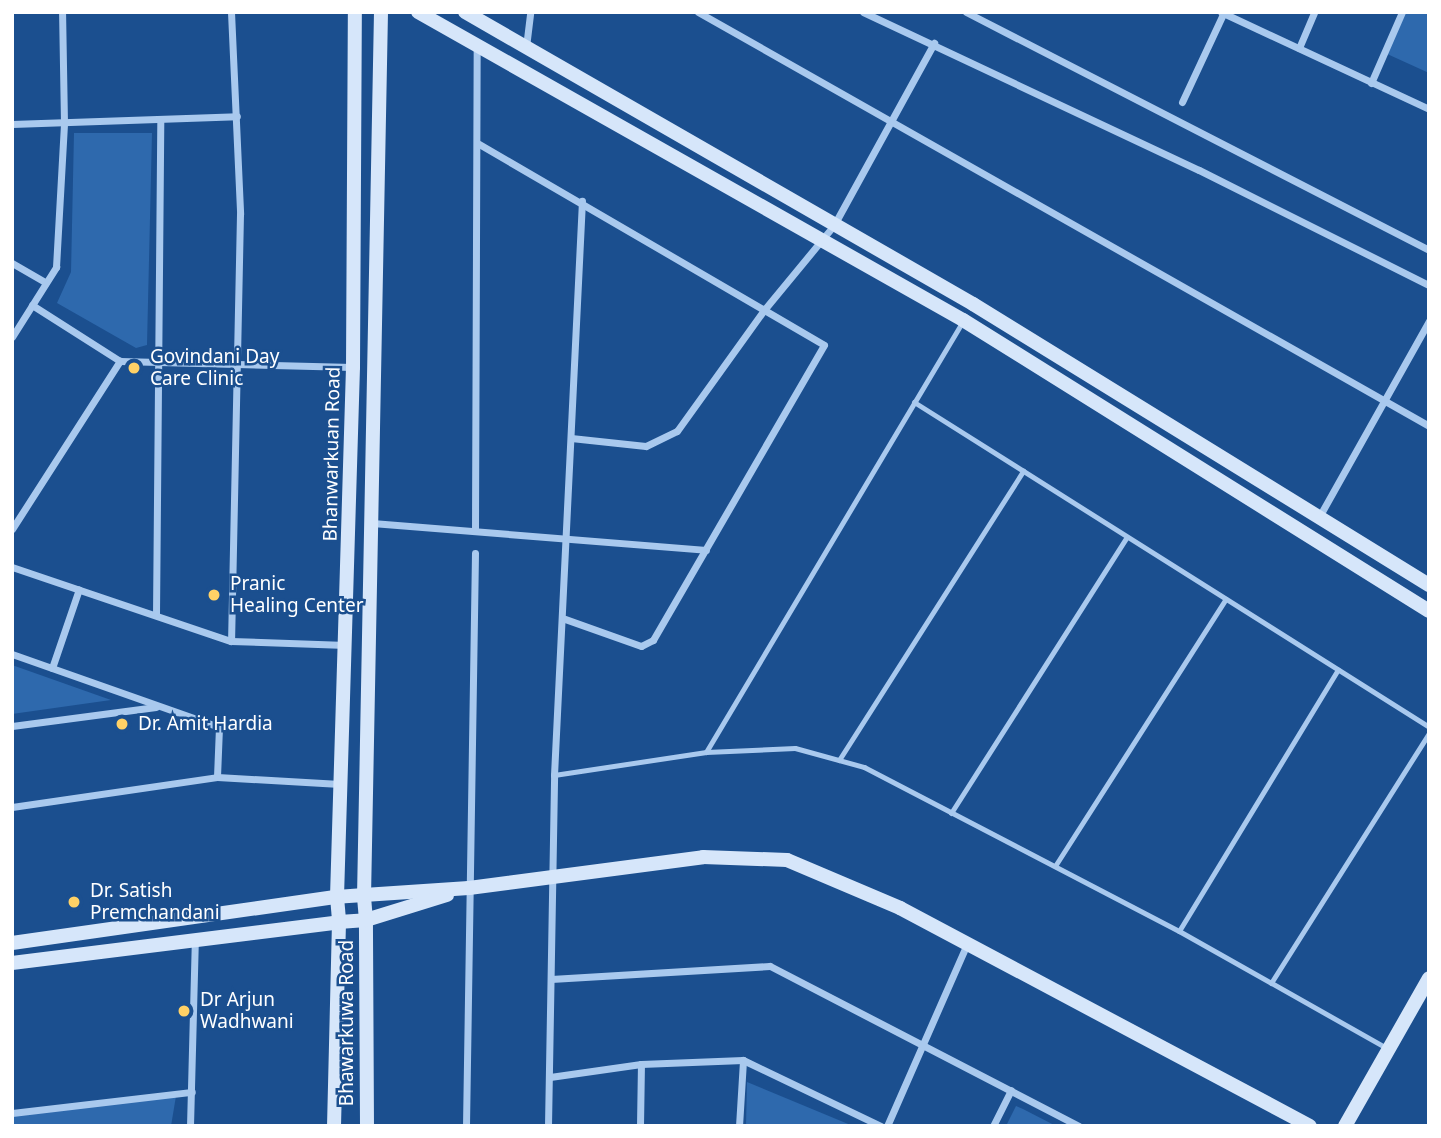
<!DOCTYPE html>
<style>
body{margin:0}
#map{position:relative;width:1441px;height:1138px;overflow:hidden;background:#1b4f8f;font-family:"Noto Sans",sans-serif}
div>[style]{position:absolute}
.green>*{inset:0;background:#2e69ad}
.lane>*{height:5px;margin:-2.5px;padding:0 2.5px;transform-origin:2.5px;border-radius:2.5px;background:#a9c9ee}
.street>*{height:7px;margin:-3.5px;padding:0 3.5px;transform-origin:3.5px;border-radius:3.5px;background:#a9c9ee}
.secondary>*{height:14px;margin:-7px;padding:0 7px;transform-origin:7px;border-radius:7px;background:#d6e6fa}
.dots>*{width:19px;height:19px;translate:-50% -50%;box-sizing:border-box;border:4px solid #1b4f8f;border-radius:50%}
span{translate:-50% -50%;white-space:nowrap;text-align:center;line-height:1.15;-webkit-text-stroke:5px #1b4f8f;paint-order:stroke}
.poi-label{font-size:19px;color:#fff}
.left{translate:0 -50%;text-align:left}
.street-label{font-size:19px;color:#fff}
.frame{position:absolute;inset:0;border:14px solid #fff;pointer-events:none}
</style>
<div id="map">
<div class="green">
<i style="clip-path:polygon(1404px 12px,1429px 12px,1429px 73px,1385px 53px)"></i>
<i style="clip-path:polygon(74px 133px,152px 133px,147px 345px,136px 348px,57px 303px,71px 272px)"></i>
<i style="clip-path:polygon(12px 665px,111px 700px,12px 714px)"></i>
<i style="clip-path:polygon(747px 1082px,853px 1126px,746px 1126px)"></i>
<i style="clip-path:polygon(176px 1096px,171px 1126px,12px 1126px,12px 1111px)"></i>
<i style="clip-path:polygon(1016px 1106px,1023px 1109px,1056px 1126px,1006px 1126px)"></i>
</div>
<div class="lane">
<i style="left:914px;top:402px;width:609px;rotate:32.25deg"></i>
<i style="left:706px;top:752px;width:500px;rotate:-59.2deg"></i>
<i style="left:839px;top:760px;width:343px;rotate:-57.5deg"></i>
<i style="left:554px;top:775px;width:154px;rotate:-8.6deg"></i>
<i style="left:706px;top:752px;width:89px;rotate:-2.6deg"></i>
<i style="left:795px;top:748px;width:72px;rotate:15.4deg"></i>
<i style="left:864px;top:767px;width:355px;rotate:27.5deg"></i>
<i style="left:1179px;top:931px;width:240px;rotate:29.4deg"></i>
<i style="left:951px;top:813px;width:327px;rotate:-57.5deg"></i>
<i style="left:1055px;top:866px;width:317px;rotate:-57.4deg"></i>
<i style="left:1179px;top:931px;width:306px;rotate:-58.7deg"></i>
<i style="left:1271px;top:983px;width:296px;rotate:-57.7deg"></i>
</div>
<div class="street">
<i style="left:231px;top:12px;width:202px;rotate:87.4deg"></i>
<i style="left:240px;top:214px;width:427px;rotate:91.2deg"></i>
<i style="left:698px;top:12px;width:840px;rotate:29.52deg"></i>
<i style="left:863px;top:12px;width:371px;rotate:25.2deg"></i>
<i style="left:1199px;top:170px;width:257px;rotate:26.6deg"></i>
<i style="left:966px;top:12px;width:521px;rotate:27.2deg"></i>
<i style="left:1221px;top:12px;width:230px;rotate:25deg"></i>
<i style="left:526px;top:47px;width:35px;rotate:-83deg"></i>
<i style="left:1299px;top:48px;width:39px;rotate:-67deg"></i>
<i style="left:1371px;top:83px;width:77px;rotate:-66.4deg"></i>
<i style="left:1182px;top:102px;width:99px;rotate:-65deg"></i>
<i style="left:12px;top:124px;width:225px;rotate:-2deg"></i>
<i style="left:479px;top:144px;width:399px;rotate:30.2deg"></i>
<i style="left:824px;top:345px;width:341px;rotate:120.1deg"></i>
<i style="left:653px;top:640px;width:13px;rotate:153deg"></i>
<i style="left:641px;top:646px;width:81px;rotate:-160.4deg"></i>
<i style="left:12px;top:263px;width:39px;rotate:30deg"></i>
<i style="left:32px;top:305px;width:104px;rotate:32.5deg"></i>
<i style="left:120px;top:361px;width:232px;rotate:1.5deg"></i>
<i style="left:12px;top:337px;width:83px;rotate:-57.8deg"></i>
<i style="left:56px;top:267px;width:144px;rotate:-86.8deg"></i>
<i style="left:64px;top:123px;width:111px;rotate:-91deg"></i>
<i style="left:571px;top:438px;width:75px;rotate:6.1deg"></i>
<i style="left:646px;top:446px;width:34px;rotate:-26deg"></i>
<i style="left:677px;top:431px;width:149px;rotate:-54.3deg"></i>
<i style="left:764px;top:310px;width:110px;rotate:-50.5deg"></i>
<i style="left:834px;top:225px;width:208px;rotate:-61.2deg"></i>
<i style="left:1319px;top:517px;width:225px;rotate:-60.7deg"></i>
<i style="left:372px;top:523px;width:335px;rotate:4.6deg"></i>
<i style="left:12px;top:529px;width:200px;rotate:-57.3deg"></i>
<i style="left:475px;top:530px;width:486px;rotate:-89.8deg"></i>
<i style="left:12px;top:567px;width:231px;rotate:18.7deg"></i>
<i style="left:231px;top:641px;width:115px;rotate:2deg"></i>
<i style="left:156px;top:615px;width:495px;rotate:-89.5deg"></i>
<i style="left:12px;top:654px;width:219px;rotate:19.4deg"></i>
<i style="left:219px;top:727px;width:50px;rotate:92.3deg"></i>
<i style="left:52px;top:668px;width:83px;rotate:-71.1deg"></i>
<i style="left:12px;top:726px;width:145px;rotate:-7.5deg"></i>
<i style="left:12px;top:807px;width:207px;rotate:-8.3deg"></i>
<i style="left:217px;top:777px;width:123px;rotate:3.3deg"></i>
<i style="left:551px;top:979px;width:219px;rotate:-3.4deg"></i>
<i style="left:770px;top:966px;width:348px;rotate:27.4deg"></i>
<i style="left:550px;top:1077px;width:92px;rotate:-8.1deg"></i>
<i style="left:641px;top:1064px;width:102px;rotate:-2.2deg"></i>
<i style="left:743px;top:1060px;width:153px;rotate:25.6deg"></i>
<i style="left:12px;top:1113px;width:181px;rotate:-6.7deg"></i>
<i style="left:190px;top:1126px;width:186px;rotate:-88.5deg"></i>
<i style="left:466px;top:1126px;width:573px;rotate:-89.1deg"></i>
<i style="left:548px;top:1126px;width:351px;rotate:-89deg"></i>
<i style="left:554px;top:775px;width:575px;rotate:-87.21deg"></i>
<i style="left:640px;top:1126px;width:62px;rotate:-89.1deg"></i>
<i style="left:739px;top:1126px;width:66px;rotate:-86.5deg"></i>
<i style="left:887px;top:1126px;width:199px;rotate:-66.3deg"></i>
<i style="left:993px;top:1126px;width:40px;rotate:-63.4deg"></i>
</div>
<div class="secondary">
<i style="left:381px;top:12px;width:883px;rotate:91.1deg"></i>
<i style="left:364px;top:895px;width:105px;rotate:-3.8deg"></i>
<i style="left:469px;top:888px;width:236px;rotate:-7.5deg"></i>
<i style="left:703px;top:857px;width:84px;rotate:2deg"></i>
<i style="left:787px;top:860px;width:123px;rotate:23deg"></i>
<i style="left:900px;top:908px;width:464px;rotate:28deg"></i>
<i style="left:418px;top:12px;width:626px;rotate:29.47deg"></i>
<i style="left:963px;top:320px;width:549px;rotate:31.98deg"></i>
<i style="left:465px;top:12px;width:586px;rotate:29.89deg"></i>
<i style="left:973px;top:304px;width:536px;rotate:31.64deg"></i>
<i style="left:12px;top:943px;width:328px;rotate:-8.1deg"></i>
<i style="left:337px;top:897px;width:530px;rotate:-88.27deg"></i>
<i style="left:353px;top:367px;width:355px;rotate:-89.7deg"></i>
<i style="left:12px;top:963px;width:330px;rotate:-7.1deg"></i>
<i style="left:339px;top:922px;width:204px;rotate:91.4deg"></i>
<i style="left:367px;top:1126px;width:206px;rotate:-90.3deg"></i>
<i style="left:366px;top:920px;width:25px;rotate:-95deg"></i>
<i style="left:364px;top:895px;width:27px;rotate:176deg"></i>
<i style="left:337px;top:897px;width:25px;rotate:85deg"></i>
<i style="left:339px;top:922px;width:27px;rotate:-4deg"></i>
<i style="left:366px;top:920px;width:85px;rotate:-17.2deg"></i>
<i style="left:1345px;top:1126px;width:170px;rotate:-60.4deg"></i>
</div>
<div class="dots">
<i style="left:134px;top:368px;background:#ffd166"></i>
<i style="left:214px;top:595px;background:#ffd166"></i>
<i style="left:122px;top:724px;background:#ffd166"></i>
<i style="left:74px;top:902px;background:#ffd166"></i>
<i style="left:184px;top:1011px;background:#ffd166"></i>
</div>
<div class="poi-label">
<span class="left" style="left:150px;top:368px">Govindani Day<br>Care Clinic</span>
<span class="left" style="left:230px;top:595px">Pranic<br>Healing Center</span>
<span class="left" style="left:138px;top:724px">Dr. Amit Hardia</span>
<span class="left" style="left:90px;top:902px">Dr. Satish<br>Premchandani</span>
<span class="left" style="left:200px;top:1011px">Dr Arjun<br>Wadhwani</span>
</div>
<div class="street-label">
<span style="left:332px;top:454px;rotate:-89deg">Bhanwarkuan Road</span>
<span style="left:347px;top:1023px;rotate:-90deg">Bhawarkuwa Road</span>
</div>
<div class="frame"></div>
</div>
